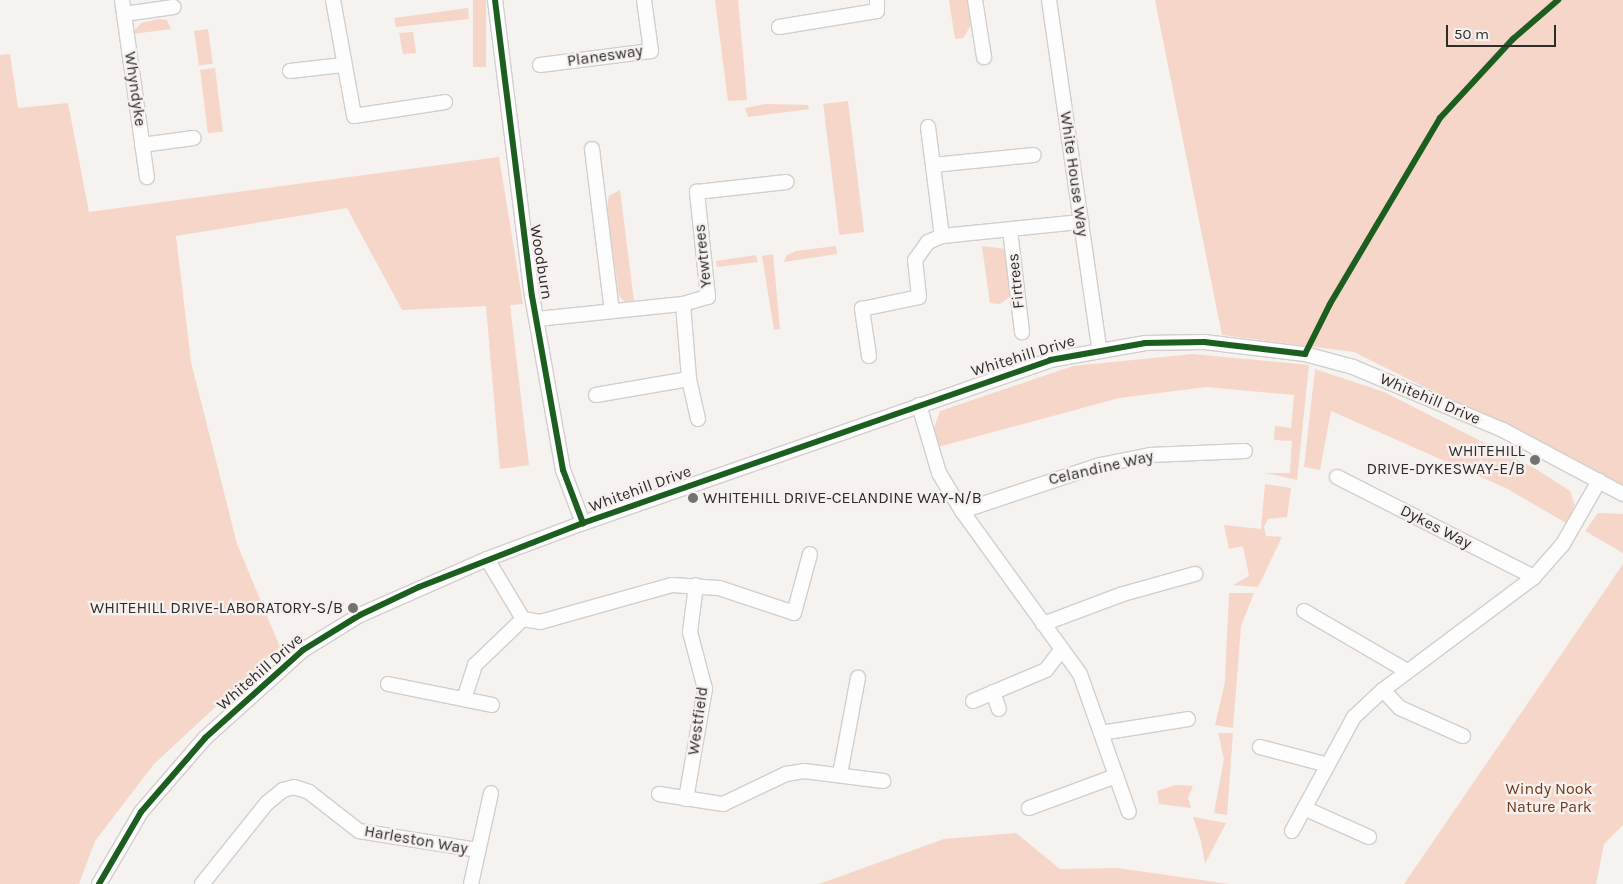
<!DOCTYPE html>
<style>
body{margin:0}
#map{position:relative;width:1623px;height:884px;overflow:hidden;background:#f5f2f0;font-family:Karla,sans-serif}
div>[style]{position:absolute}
.green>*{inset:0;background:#f6d6c8;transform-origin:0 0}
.roads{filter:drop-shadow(1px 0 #d1cfcd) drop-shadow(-1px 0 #d1cfcd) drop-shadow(0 1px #d1cfcd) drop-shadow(0 -1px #d1cfcd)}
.minor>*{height:14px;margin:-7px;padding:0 7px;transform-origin:7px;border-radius:7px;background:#fefdfd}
.cycleway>*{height:6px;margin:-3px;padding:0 3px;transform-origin:3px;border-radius:3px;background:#1b5e20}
.dots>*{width:14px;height:14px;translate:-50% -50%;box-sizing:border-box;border:2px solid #f6f1ef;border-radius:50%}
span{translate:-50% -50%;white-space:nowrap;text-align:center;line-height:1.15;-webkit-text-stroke:4.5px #f6f1ef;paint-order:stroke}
.street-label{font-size:16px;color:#2f2d2c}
.poi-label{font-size:16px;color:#2f2d2c}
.right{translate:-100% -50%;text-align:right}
.left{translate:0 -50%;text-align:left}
.park-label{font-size:16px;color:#73391b}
.scale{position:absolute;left:1446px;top:25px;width:110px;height:22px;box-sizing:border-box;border:2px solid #2f2d2c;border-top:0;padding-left:6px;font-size:15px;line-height:18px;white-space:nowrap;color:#2f2d2c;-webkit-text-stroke:4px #f6f1ef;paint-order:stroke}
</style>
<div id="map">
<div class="green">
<i style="left:473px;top:0;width:13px;height:67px"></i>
<i style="clip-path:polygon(715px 0,738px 0,747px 100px,728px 101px)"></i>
<i style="clip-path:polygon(949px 0,968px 0,972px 24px,963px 38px,955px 39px)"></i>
<i style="clip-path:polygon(1155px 0,1623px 0,1623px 486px,1354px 352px,1222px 335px)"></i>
<i style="clip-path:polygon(468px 8px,469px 19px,396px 27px,394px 18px)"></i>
<i style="clip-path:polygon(158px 19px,167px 20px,171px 29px,132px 34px,141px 23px)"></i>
<i style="left:208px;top:29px;width:35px;height:14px;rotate:82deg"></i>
<i style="clip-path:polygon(413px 32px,416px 53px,403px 54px,399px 33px)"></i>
<i style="clip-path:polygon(10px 54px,18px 108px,68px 103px,89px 212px,499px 157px,523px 304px,510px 305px,529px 465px,500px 469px,486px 306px,402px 310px,347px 208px,176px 236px,191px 362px,237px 544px,280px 647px,154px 764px,95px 841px,79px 884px,0 884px,0 55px)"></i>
<i style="left:215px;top:68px;width:64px;height:15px;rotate:83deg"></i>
<i style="left:848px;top:101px;width:132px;height:25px;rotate:83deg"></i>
<i style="clip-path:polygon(765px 104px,808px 105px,809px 109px,748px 117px,745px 108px)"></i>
<i style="clip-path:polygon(620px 190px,634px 302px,625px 302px,619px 296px,607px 210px,609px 196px)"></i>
<i style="clip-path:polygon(836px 246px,837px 254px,784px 262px,787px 255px,796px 251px)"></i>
<i style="clip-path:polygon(982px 246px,1006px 249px,1013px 294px,1000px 304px,990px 303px)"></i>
<i style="clip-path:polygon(773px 254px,780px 329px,774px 330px,762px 256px)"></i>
<i style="clip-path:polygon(756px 255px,758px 262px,717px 267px,716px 261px)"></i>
<i style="clip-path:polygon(1193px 354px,1309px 365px,1297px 480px,1265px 473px,1290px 473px,1292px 441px,1274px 440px,1275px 426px,1291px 428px,1294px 395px,1206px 387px,1119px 398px,938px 447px,933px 431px,940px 411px,1073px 366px)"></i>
<i style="clip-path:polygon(1315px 369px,1384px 392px,1536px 469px,1570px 491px,1575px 505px,1566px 523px,1506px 488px,1331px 411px,1320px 470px,1304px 467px)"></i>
<i style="clip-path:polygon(1265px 484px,1291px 488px,1287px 517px,1268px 519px,1264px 527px,1266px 536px,1282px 537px,1258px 587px,1233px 585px,1249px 576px,1243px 546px,1229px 549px,1224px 525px,1261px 529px)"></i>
<i style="clip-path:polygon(1598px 513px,1623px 514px,1623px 553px,1585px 531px)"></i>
<i style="clip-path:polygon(1623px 564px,1623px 825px,1604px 844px,1596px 884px,1404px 884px)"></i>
<i style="clip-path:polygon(1229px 593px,1254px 593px,1241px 626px,1233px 728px,1215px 725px,1225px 682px)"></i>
<i style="clip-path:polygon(1218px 733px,1233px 733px,1227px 815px,1214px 813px,1224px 759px)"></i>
<i style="clip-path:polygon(1176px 785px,1193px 786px,1188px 798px,1191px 808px,1159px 804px,1157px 791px)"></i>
<i style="clip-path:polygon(1193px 817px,1226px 823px,1205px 864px,1201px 841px)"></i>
<i style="clip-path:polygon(1016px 833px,1060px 869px,1117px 868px,1229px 884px,819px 884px,944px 839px)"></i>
</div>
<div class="roads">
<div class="minor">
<i style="left:122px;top:0;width:179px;rotate:82deg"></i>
<i style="left:333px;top:0;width:118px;rotate:79.7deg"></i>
<i style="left:354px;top:116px;width:92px;rotate:-8.7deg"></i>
<i style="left:495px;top:0;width:298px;rotate:82.9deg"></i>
<i style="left:532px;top:296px;width:177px;rotate:79.9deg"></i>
<i style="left:563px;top:470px;width:57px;rotate:69.3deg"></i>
<i style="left:975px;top:0;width:58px;rotate:81deg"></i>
<i style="left:1049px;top:0;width:353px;rotate:81.8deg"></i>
<i style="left:124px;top:14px;width:50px;rotate:-8deg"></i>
<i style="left:779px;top:27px;width:99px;rotate:-9.3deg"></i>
<i style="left:877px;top:11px;width:11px;rotate:-90deg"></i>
<i style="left:540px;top:65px;width:112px;rotate:-7.2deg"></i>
<i style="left:651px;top:51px;width:51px;rotate:-97.8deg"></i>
<i style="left:290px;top:71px;width:53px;rotate:-6.5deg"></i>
<i style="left:928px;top:127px;width:110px;rotate:82.7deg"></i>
<i style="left:142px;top:145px;width:52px;rotate:-7.7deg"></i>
<i style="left:592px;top:149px;width:163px;rotate:83deg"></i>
<i style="left:933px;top:165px;width:101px;rotate:-5.7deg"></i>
<i style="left:1010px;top:230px;width:103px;rotate:83.3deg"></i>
<i style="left:683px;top:304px;width:75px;rotate:85.4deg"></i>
<i style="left:689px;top:379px;width:41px;rotate:77.3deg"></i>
<i style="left:537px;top:319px;width:147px;rotate:-5.9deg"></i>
<i style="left:683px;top:304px;width:26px;rotate:-16deg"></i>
<i style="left:708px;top:297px;width:106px;rotate:-96deg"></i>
<i style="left:697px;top:192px;width:90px;rotate:-6.4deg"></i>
<i style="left:869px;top:356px;width:48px;rotate:-98.5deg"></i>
<i style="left:862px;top:309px;width:58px;rotate:-11.9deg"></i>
<i style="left:919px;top:297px;width:37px;rotate:-96deg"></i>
<i style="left:915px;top:260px;width:22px;rotate:-54deg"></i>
<i style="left:928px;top:242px;width:15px;rotate:-23deg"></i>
<i style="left:942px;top:236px;width:140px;rotate:-5.8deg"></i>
<i style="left:596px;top:395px;width:94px;rotate:-9.8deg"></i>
<i style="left:919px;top:405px;width:71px;rotate:73.6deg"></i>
<i style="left:939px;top:473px;width:44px;rotate:58.8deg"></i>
<i style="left:962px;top:511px;width:201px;rotate:54.1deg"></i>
<i style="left:1080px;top:674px;width:146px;rotate:70.5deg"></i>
<i style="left:1337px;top:477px;width:221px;rotate:26.9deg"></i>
<i style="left:962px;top:511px;width:145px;rotate:-18.4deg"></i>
<i style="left:1100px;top:465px;width:51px;rotate:-11.3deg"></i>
<i style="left:1150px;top:455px;width:95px;rotate:-2.4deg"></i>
<i style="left:487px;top:559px;width:70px;rotate:59deg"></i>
<i style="left:523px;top:619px;width:17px;rotate:10deg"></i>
<i style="left:540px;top:622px;width:137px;rotate:-15.7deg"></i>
<i style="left:672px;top:585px;width:47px;rotate:3.7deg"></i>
<i style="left:719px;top:588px;width:79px;rotate:18.4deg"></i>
<i style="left:794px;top:613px;width:61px;rotate:-74.8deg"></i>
<i style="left:1304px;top:611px;width:119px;rotate:30.2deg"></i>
<i style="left:1043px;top:624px;width:85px;rotate:-20.6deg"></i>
<i style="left:1123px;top:594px;width:75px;rotate:-15.5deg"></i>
<i style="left:388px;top:684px;width:106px;rotate:11.4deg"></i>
<i style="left:1383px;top:690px;width:25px;rotate:47deg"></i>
<i style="left:1400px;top:708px;width:69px;rotate:24deg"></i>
<i style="left:993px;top:692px;width:18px;rotate:71deg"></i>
<i style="left:464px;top:699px;width:36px;rotate:-72deg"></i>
<i style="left:475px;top:665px;width:66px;rotate:-43.8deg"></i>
<i style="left:973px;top:701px;width:79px;rotate:-23deg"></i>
<i style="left:1046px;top:670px;width:26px;rotate:-53deg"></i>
<i style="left:1101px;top:733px;width:88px;rotate:-9.1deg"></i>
<i style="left:1260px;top:747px;width:70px;rotate:14.8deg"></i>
<i style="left:840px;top:774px;width:98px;rotate:-79.4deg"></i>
<i style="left:659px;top:794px;width:65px;rotate:8.9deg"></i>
<i style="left:723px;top:804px;width:70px;rotate:-25.5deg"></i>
<i style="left:786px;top:774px;width:18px;rotate:-9deg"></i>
<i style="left:804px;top:771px;width:80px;rotate:7.2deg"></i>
<i style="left:686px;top:799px;width:112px;rotate:-80.2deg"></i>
<i style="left:705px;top:689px;width:59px;rotate:-104.7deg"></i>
<i style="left:690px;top:632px;width:47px;rotate:-82.7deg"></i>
<i style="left:1029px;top:808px;width:93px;rotate:-20.2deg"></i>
<i style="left:1306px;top:809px;width:69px;rotate:24deg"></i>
<i style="left:1292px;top:831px;width:130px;rotate:-61.5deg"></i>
<i style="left:1354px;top:717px;width:40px;rotate:-43deg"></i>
<i style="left:1383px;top:690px;width:189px;rotate:-36.8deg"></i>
<i style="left:1534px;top:577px;width:44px;rotate:-48.7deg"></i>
<i style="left:1563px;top:544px;width:73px;rotate:-60.3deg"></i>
<i style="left:99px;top:884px;width:83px;rotate:-59.7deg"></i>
<i style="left:141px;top:812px;width:98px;rotate:-49.1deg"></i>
<i style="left:205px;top:738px;width:132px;rotate:-41.9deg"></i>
<i style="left:303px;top:650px;width:67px;rotate:-31.6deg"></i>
<i style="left:360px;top:615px;width:139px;rotate:-23.8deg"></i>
<i style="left:487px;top:559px;width:103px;rotate:-20.6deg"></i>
<i style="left:583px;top:523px;width:495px;rotate:-19.2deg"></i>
<i style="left:1050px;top:360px;width:97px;rotate:-10.1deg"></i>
<i style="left:1145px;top:343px;width:59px;rotate:-1deg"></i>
<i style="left:1204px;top:342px;width:102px;rotate:6.8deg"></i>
<i style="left:1305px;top:354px;width:50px;rotate:15.2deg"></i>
<i style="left:1353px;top:367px;width:163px;rotate:22.8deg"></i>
<i style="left:1503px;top:430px;width:136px;rotate:28.1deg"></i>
<i style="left:202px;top:884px;width:104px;rotate:-51.3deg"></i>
<i style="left:267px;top:803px;width:21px;rotate:-39deg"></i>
<i style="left:283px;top:790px;width:11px;rotate:-15deg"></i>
<i style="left:294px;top:787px;width:16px;rotate:18deg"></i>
<i style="left:309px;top:792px;width:63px;rotate:38deg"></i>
<i style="left:359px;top:831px;width:121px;rotate:9.1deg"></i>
<i style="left:471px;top:884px;width:93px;rotate:-77.6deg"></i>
</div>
</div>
<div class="cycleway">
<i style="left:495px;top:0;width:298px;rotate:82.9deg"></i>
<i style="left:532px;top:296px;width:177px;rotate:79.9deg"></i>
<i style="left:563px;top:470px;width:57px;rotate:69.3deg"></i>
<i style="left:99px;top:884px;width:83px;rotate:-59.7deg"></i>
<i style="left:141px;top:812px;width:98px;rotate:-49.1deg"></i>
<i style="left:205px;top:738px;width:132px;rotate:-41.9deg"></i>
<i style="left:303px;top:650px;width:67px;rotate:-31.6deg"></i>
<i style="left:360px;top:615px;width:65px;rotate:-25.4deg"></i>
<i style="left:419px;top:587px;width:176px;rotate:-21.3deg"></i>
<i style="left:583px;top:523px;width:495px;rotate:-19.2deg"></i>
<i style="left:1050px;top:360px;width:97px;rotate:-10.1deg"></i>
<i style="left:1145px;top:343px;width:59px;rotate:-1deg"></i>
<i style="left:1204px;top:342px;width:102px;rotate:6.8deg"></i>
<i style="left:1305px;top:354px;width:56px;rotate:-63.4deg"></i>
<i style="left:1330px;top:304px;width:216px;rotate:-59.4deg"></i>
<i style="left:1440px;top:118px;width:108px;rotate:-47.3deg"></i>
<i style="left:1513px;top:39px;width:60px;rotate:-40.9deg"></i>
</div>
<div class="dots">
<i style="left:1535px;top:460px;background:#747271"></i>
<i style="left:693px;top:498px;background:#747271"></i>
<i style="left:353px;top:608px;background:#747271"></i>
</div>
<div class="street-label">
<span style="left:605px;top:56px;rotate:-8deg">Planesway</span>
<span style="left:135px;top:89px;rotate:82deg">Whyndyke</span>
<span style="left:1074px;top:174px;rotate:82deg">White House Way</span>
<span style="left:703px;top:256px;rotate:-96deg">Yewtrees</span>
<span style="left:541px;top:262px;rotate:81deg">Woodburn</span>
<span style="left:1016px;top:281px;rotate:-96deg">Firtrees</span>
<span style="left:1023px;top:356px;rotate:-17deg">Whitehill Drive</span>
<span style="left:1430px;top:399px;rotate:23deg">Whitehill Drive</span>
<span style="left:1101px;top:468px;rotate:-13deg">Celandine Way</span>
<span style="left:640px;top:489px;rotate:-20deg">Whitehill Drive</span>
<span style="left:1436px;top:527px;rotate:27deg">Dykes Way</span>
<span style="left:260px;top:672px;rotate:-41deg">Whitehill Drive</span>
<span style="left:698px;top:721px;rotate:-82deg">Westfield</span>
<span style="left:416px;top:840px;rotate:10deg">Harleston Way</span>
</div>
<div class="poi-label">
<span class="right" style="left:1525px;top:460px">WHITEHILL<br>DRIVE-DYKESWAY-E/B</span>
<span class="left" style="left:703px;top:498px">WHITEHILL DRIVE-CELANDINE WAY-N/B</span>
<span class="right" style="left:343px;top:608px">WHITEHILL DRIVE-LABORATORY-S/B</span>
</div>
<div class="park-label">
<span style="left:1549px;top:798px">Windy Nook<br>Nature Park</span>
</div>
<div class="scale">50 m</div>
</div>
